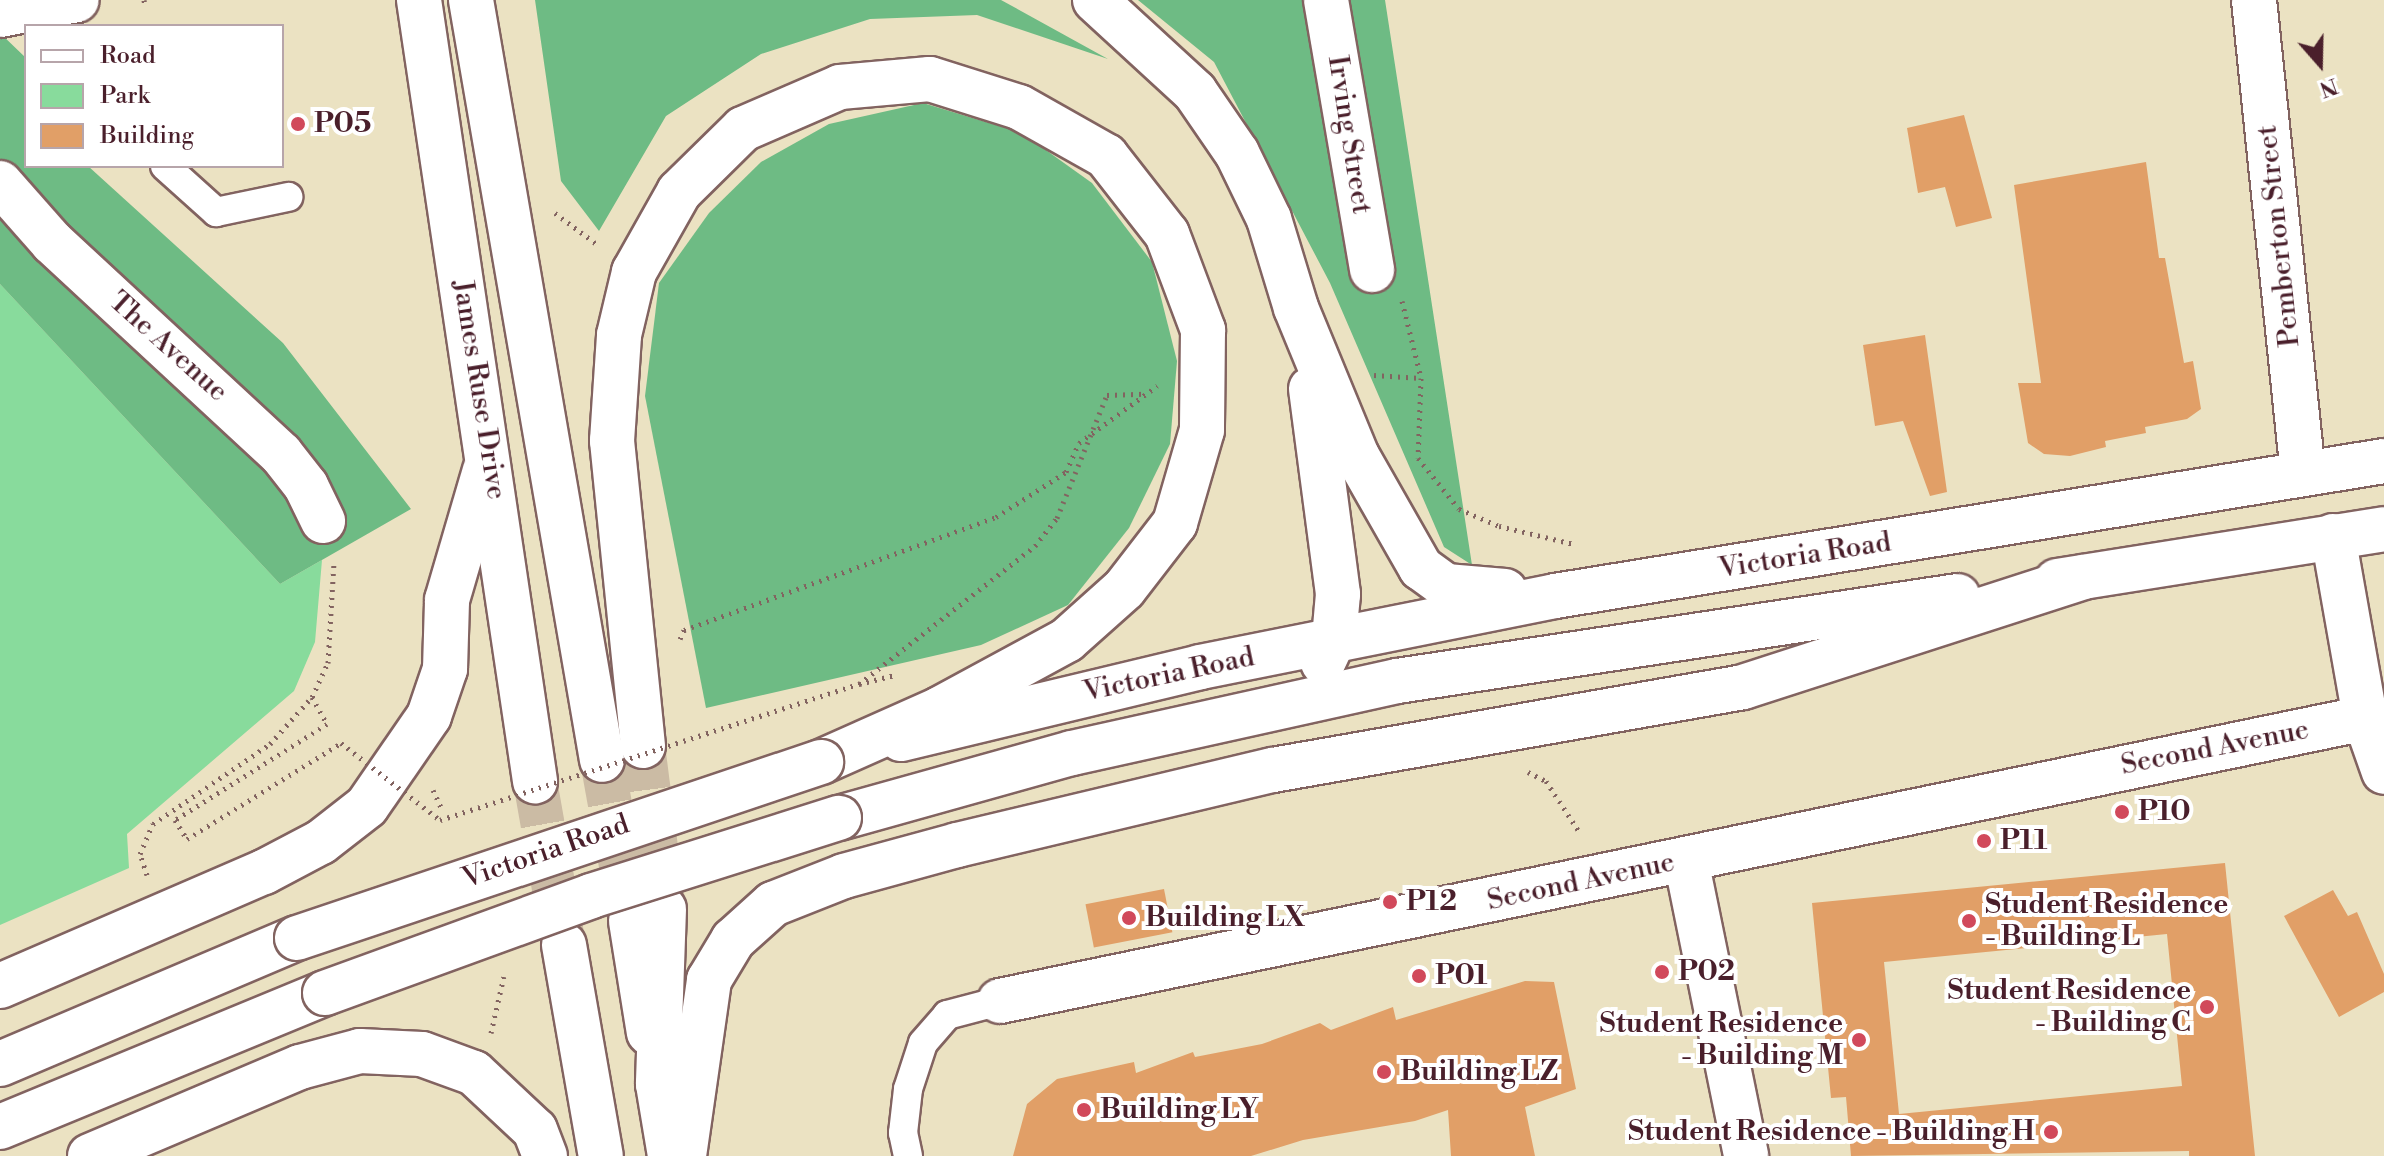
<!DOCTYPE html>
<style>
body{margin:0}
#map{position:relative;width:2384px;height:1156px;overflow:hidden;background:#ebe2c2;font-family:"Libre Bodoni",serif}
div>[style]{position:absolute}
.green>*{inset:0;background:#88db9c}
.forest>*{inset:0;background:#6ebb84}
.building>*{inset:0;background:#e19f67;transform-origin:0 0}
.primary-tunnel>*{height:44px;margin-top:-22px;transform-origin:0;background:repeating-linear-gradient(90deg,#cbbba4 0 44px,transparent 0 66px)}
.trunk-tunnel>*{height:44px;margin-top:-22px;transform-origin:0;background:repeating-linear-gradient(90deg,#cbbba4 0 44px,transparent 0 66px)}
.path>*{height:5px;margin-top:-2.5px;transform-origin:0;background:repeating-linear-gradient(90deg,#826360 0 2px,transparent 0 8px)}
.roads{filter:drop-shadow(2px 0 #826360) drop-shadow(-2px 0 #826360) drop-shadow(0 2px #826360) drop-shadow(0 -2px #826360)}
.service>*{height:28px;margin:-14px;padding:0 14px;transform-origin:14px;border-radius:14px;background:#fff}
.minor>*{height:44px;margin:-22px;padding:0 22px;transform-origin:22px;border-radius:22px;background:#fff}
.tertiary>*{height:44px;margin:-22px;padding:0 22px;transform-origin:22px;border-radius:22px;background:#fff}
.primary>*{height:44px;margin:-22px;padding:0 22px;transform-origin:22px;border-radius:22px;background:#fff}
.trunk>*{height:44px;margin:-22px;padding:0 22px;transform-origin:22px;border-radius:22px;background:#fff}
.path-bridge>*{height:5px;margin-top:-2.5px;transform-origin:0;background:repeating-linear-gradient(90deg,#826360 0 2px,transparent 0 8px)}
.bridges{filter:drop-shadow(2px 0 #826360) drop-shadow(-2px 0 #826360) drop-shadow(0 2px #826360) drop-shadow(0 -2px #826360)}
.trunk-bridge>*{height:44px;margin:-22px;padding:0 22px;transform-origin:22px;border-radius:22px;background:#fff}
.dots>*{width:22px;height:22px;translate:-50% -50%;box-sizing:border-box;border:4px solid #fff;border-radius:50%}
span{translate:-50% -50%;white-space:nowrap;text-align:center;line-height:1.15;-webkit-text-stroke:8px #fff;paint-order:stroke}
.poi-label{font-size:28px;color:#4a1f2b;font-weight:700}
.left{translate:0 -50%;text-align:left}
.right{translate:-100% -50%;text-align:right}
.street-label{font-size:28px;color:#4a1f2b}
.legend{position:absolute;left:24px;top:24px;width:260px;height:144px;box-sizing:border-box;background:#fff;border:2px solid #b7a5aa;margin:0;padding:10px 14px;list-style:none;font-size:24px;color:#4a1f2b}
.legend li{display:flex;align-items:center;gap:16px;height:40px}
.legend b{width:40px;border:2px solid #b7a5aa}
.north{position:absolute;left:2280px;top:24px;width:80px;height:80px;-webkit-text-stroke:6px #fff;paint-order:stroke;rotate:160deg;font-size:22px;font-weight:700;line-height:32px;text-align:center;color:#4a1f2b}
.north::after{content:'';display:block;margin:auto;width:28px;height:36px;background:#4a1f2b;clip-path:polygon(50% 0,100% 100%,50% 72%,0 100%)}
</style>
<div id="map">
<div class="green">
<i style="clip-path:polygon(0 284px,280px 584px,322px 560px,315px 642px,294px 691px,127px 834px,129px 868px,0 925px)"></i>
</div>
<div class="forest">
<i style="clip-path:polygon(535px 0,1001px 0,1108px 59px,977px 15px,870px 19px,761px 54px,666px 116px,599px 231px,561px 181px)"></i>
<i style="clip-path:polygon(1138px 0,1385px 0,1472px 565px,1444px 547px,1330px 283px,1214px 62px)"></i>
<i style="clip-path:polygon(0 33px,26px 58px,26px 166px,88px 166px,283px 343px,411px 509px,280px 584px,0 284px)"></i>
<i style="clip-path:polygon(923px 103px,1022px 133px,1092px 183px,1152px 262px,1177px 361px,1170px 444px,1129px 528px,1068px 605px,981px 645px,706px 708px,645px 396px,659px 283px,709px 213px,761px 162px,829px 124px)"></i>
</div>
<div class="building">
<i style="clip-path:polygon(1964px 115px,1992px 218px,1956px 227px,1945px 187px,1918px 193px,1907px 128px)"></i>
<i style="clip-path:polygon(2146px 162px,2159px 258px,2165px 258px,2184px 363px,2193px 361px,2201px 409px,2187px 419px,2145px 427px,2146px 433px,2105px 441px,2106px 447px,2070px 456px,2044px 454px,2028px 443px,2018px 383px,2041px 383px,2014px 185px)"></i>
<i style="clip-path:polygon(1925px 335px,1947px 492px,1930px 496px,1903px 421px,1875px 426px,1863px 345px)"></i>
<i style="clip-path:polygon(evenodd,2225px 863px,2255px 1156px,2189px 1156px,2189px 1151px,1851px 1156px,1846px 1097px,1831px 1098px,1812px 903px,2225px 863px,2167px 934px,2182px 1086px,1899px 1114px,1884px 962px,2167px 934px)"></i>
<i style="left:1164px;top:889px;width:44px;height:80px;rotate:79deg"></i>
<i style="clip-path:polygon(2333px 890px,2348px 916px,2357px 912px,2384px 974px,2384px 992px,2339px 1017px,2284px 916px)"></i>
<i style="clip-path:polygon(1525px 981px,1554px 982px,1576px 1089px,1525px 1107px,1535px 1156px,1451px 1156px,1448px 1110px,1415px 1121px,1303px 1140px,1251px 1156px,1013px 1156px,1027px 1104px,1057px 1079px,1134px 1062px,1136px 1073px,1193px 1052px,1195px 1057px,1262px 1044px,1320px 1023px,1331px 1030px,1393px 1007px,1396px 1020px)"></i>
</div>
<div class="primary-tunnel">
<i style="left:602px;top:760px;width:164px;rotate:79.8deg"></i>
<i style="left:535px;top:781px;width:167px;rotate:80deg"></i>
</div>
<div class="trunk-tunnel">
<i style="left:643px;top:746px;width:164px;rotate:82.7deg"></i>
</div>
<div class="path">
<i style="left:144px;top:0;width:6px;rotate:81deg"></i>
<i style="left:555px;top:213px;width:54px;rotate:36.7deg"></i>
<i style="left:1402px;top:301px;width:79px;rotate:76.1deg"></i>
<i style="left:1421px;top:378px;width:80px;rotate:92.1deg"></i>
<i style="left:1418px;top:458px;width:65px;rotate:51.2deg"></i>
<i style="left:1459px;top:509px;width:43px;rotate:23deg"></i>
<i style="left:1499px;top:526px;width:77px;rotate:13.5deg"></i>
<i style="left:1374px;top:375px;width:47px;rotate:3.7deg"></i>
<i style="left:1107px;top:395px;width:37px;rotate:-2deg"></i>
<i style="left:680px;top:639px;width:10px;rotate:-66deg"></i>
<i style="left:684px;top:630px;width:332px;rotate:-19.9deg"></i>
<i style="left:996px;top:517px;width:83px;rotate:-32.7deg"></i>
<i style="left:1066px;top:472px;width:32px;rotate:-66deg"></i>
<i style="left:1079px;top:443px;width:97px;rotate:-36.2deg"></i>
<i style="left:859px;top:684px;width:37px;rotate:-14deg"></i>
<i style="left:312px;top:697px;width:31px;rotate:61deg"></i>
<i style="left:1528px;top:772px;width:20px;rotate:27deg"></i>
<i style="left:1546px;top:781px;width:62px;rotate:56.8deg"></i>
<i style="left:433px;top:790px;width:23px;rotate:65deg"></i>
<i style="left:147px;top:875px;width:22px;rotate:-108deg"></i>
<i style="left:140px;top:854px;width:33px;rotate:-67deg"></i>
<i style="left:153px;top:824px;width:142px;rotate:-34.4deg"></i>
<i style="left:270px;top:744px;width:63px;rotate:-48.2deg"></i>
<i style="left:312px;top:697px;width:38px;rotate:-65deg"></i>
<i style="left:328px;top:663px;width:100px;rotate:-86.6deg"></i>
<i style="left:491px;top:1033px;width:58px;rotate:-77.2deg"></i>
</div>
<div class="roads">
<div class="service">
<i style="left:165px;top:166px;width:69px;rotate:42deg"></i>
<i style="left:216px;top:212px;width:74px;rotate:-11.8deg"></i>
<i style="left:908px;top:1156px;width:24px;rotate:-102deg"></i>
<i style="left:903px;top:1133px;width:44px;rotate:-83.5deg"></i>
<i style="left:908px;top:1089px;width:48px;rotate:-71.9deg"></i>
<i style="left:923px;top:1043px;width:37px;rotate:-49deg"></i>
<i style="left:947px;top:1015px;width:55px;rotate:-14.8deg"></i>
</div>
<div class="minor">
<i style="left:1326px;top:0;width:274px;rotate:80.3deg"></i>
<i style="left:2254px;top:0;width:475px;rotate:84.1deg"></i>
<i style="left:0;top:15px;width:78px;rotate:-11deg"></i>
<i style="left:0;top:183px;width:79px;rotate:48.6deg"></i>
<i style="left:52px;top:242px;width:312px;rotate:42.8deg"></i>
<i style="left:281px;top:454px;width:41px;rotate:52deg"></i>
<i style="left:306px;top:486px;width:39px;rotate:64deg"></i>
<i style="left:1686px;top:860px;width:302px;rotate:78.5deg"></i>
<i style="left:1000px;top:1001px;width:1394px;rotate:-11.71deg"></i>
</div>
<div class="tertiary">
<i style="left:2333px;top:536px;width:185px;rotate:80deg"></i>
<i style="left:2365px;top:718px;width:57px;rotate:70.6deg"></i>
</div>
<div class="primary">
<i style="left:419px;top:0;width:790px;rotate:81.55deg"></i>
<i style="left:471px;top:0;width:771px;rotate:80.22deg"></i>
<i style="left:1095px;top:0;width:136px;rotate:42.6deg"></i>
<i style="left:1195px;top:92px;width:74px;rotate:55.5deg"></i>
<i style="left:1237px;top:153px;width:73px;rotate:64.1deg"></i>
<i style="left:1269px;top:219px;width:93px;rotate:73.1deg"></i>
<i style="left:1296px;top:308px;width:160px;rotate:67.6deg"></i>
<i style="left:1357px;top:456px;width:129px;rotate:60.3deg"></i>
<i style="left:1421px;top:568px;width:31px;rotate:36deg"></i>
<i style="left:1446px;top:586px;width:59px;rotate:4.8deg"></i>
<i style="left:1311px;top:389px;width:207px;rotate:82.5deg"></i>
<i style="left:1338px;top:594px;width:45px;rotate:95.1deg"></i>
<i style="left:1334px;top:639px;width:26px;rotate:115deg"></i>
<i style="left:2057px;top:581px;width:331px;rotate:-9deg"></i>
<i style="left:901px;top:739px;width:308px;rotate:-13.5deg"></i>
<i style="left:1200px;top:667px;width:362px;rotate:-11.3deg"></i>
<i style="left:1555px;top:596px;width:840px;rotate:-9.25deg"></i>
<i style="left:839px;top:818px;width:242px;rotate:-15.6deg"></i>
<i style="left:1072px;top:753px;width:333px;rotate:-12.5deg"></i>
<i style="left:1397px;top:681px;width:567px;rotate:-8.62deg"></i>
<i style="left:631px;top:921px;width:113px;rotate:80.9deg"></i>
<i style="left:564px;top:945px;width:214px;rotate:80.1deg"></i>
<i style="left:0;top:986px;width:288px;rotate:-23.4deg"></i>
<i style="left:264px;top:872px;width:64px;rotate:-27.8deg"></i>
<i style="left:321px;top:842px;width:58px;rotate:-38deg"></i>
<i style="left:367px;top:806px;width:109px;rotate:-55.4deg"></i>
<i style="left:429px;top:716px;width:50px;rotate:-71.2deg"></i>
<i style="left:445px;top:669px;width:69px;rotate:-88.3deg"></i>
<i style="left:447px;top:600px;width:135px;rotate:-73.7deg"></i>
<i style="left:684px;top:1156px;width:178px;rotate:-81.9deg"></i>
<i style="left:709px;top:980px;width:47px;rotate:-59deg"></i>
<i style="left:733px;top:940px;width:54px;rotate:-42deg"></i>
<i style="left:773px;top:904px;width:76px;rotate:-21.5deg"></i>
<i style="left:844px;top:876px;width:117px;rotate:-15.3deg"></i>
<i style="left:957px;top:845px;width:325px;rotate:-13.4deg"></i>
<i style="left:1273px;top:770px;width:477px;rotate:-10deg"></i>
<i style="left:1743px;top:687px;width:358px;rotate:-17.9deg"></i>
</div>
<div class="trunk">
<i style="left:643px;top:746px;width:307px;rotate:-95.8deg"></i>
<i style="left:612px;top:441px;width:106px;rotate:-86.2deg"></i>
<i style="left:619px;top:335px;width:65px;rotate:-76.6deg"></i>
<i style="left:634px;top:272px;width:92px;rotate:-60.6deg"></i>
<i style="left:679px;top:192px;width:90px;rotate:-44.5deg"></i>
<i style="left:743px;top:129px;width:106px;rotate:-23.4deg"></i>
<i style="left:840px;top:87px;width:90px;rotate:-5.1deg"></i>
<i style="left:930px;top:79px;width:93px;rotate:17.5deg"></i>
<i style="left:1019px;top:107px;width:100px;rotate:29.4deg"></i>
<i style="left:1106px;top:156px;width:99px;rotate:52deg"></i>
<i style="left:1167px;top:234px;width:103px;rotate:69.4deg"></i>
<i style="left:1203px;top:330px;width:100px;rotate:90.6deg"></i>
<i style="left:1202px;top:430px;width:97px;rotate:106.2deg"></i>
<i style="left:1175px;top:523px;width:83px;rotate:127.7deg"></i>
<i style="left:1124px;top:589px;width:76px;rotate:138.2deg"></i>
<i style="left:1067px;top:640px;width:145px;rotate:151.5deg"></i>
<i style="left:940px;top:709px;width:130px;rotate:156deg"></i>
<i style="left:664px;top:909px;width:175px;rotate:92deg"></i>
<i style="left:658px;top:1084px;width:73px;rotate:80.5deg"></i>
<i style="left:0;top:1064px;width:323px;rotate:-23deg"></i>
<i style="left:0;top:1127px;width:352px;rotate:-22.4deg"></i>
<i style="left:90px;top:1156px;width:228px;rotate:-23deg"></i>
<i style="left:300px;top:1067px;width:62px;rotate:-14.9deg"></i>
<i style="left:360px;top:1051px;width:62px;rotate:2.8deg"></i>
<i style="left:422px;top:1054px;width:55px;rotate:20.1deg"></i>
<i style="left:474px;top:1073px;width:83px;rotate:43.1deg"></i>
<i style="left:535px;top:1130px;width:28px;rotate:69deg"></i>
</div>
</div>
<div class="path-bridge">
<i style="left:327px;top:724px;width:180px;rotate:147.7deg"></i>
<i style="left:175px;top:820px;width:22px;rotate:58deg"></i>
<i style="left:187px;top:839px;width:181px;rotate:-31.9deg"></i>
<i style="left:341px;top:743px;width:125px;rotate:37.9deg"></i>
<i style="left:440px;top:820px;width:441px;rotate:-18deg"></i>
<i style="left:859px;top:684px;width:224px;rotate:-38.1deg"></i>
<i style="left:1035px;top:546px;width:36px;rotate:-52deg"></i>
<i style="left:1057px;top:518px;width:133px;rotate:-67.9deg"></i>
</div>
<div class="bridges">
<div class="trunk-bridge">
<i style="left:297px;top:938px;width:553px;rotate:-18.57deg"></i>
<i style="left:325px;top:993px;width:283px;rotate:-20deg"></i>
<i style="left:591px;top:896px;width:260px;rotate:-17.5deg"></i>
</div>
</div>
<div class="dots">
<i style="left:298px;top:124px;background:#d1495b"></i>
<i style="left:2122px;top:812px;background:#d1495b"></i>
<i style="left:1984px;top:841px;background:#d1495b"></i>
<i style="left:1390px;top:902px;background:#d1495b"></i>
<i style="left:1129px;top:918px;background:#d1495b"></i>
<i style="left:1969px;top:921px;background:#d1495b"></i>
<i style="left:1662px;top:972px;background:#d1495b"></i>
<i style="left:1419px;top:976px;background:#d1495b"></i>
<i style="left:2207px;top:1007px;background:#d1495b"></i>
<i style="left:1859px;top:1040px;background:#d1495b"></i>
<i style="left:1384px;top:1072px;background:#d1495b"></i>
<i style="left:1084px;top:1110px;background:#d1495b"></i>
<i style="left:2051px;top:1132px;background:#d1495b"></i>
</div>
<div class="poi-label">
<span class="left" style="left:314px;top:124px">P05</span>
<span class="left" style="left:2138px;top:812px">P10</span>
<span class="left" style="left:2000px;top:841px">P11</span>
<span class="left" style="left:1406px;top:902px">P12</span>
<span class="left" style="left:1985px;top:921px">Student Residence<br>- Building L</span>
<span class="left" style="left:1145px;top:918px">Building LX</span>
<span class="left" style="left:1678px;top:972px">P02</span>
<span class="left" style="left:1435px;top:976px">P01</span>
<span class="right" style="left:2191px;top:1007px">Student Residence<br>- Building C</span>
<span class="right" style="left:1843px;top:1040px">Student Residence<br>- Building M</span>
<span class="left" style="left:1400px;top:1072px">Building LZ</span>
<span class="left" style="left:1100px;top:1110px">Building LY</span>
<span class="right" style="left:2035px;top:1132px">Student Residence - Building H</span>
</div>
<div class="street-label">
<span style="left:1349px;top:135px;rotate:81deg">Irving Street</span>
<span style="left:2279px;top:236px;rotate:-96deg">Pemberton Street</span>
<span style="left:168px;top:347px;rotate:42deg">The Avenue</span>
<span style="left:479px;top:390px;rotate:81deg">James Ruse Drive</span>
<span style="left:1805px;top:556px;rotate:-9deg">Victoria Road</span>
<span style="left:1169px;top:675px;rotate:-12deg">Victoria Road</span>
<span style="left:2215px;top:748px;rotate:-11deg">Second Avenue</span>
<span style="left:546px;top:852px;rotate:-19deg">Victoria Road</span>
<span style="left:1581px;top:882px;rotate:-12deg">Second Avenue</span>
</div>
<ul class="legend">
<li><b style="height:10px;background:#fff"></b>Road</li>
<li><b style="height:22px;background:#88db9c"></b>Park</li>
<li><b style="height:22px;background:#e19f67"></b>Building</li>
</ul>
<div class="north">N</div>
</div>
